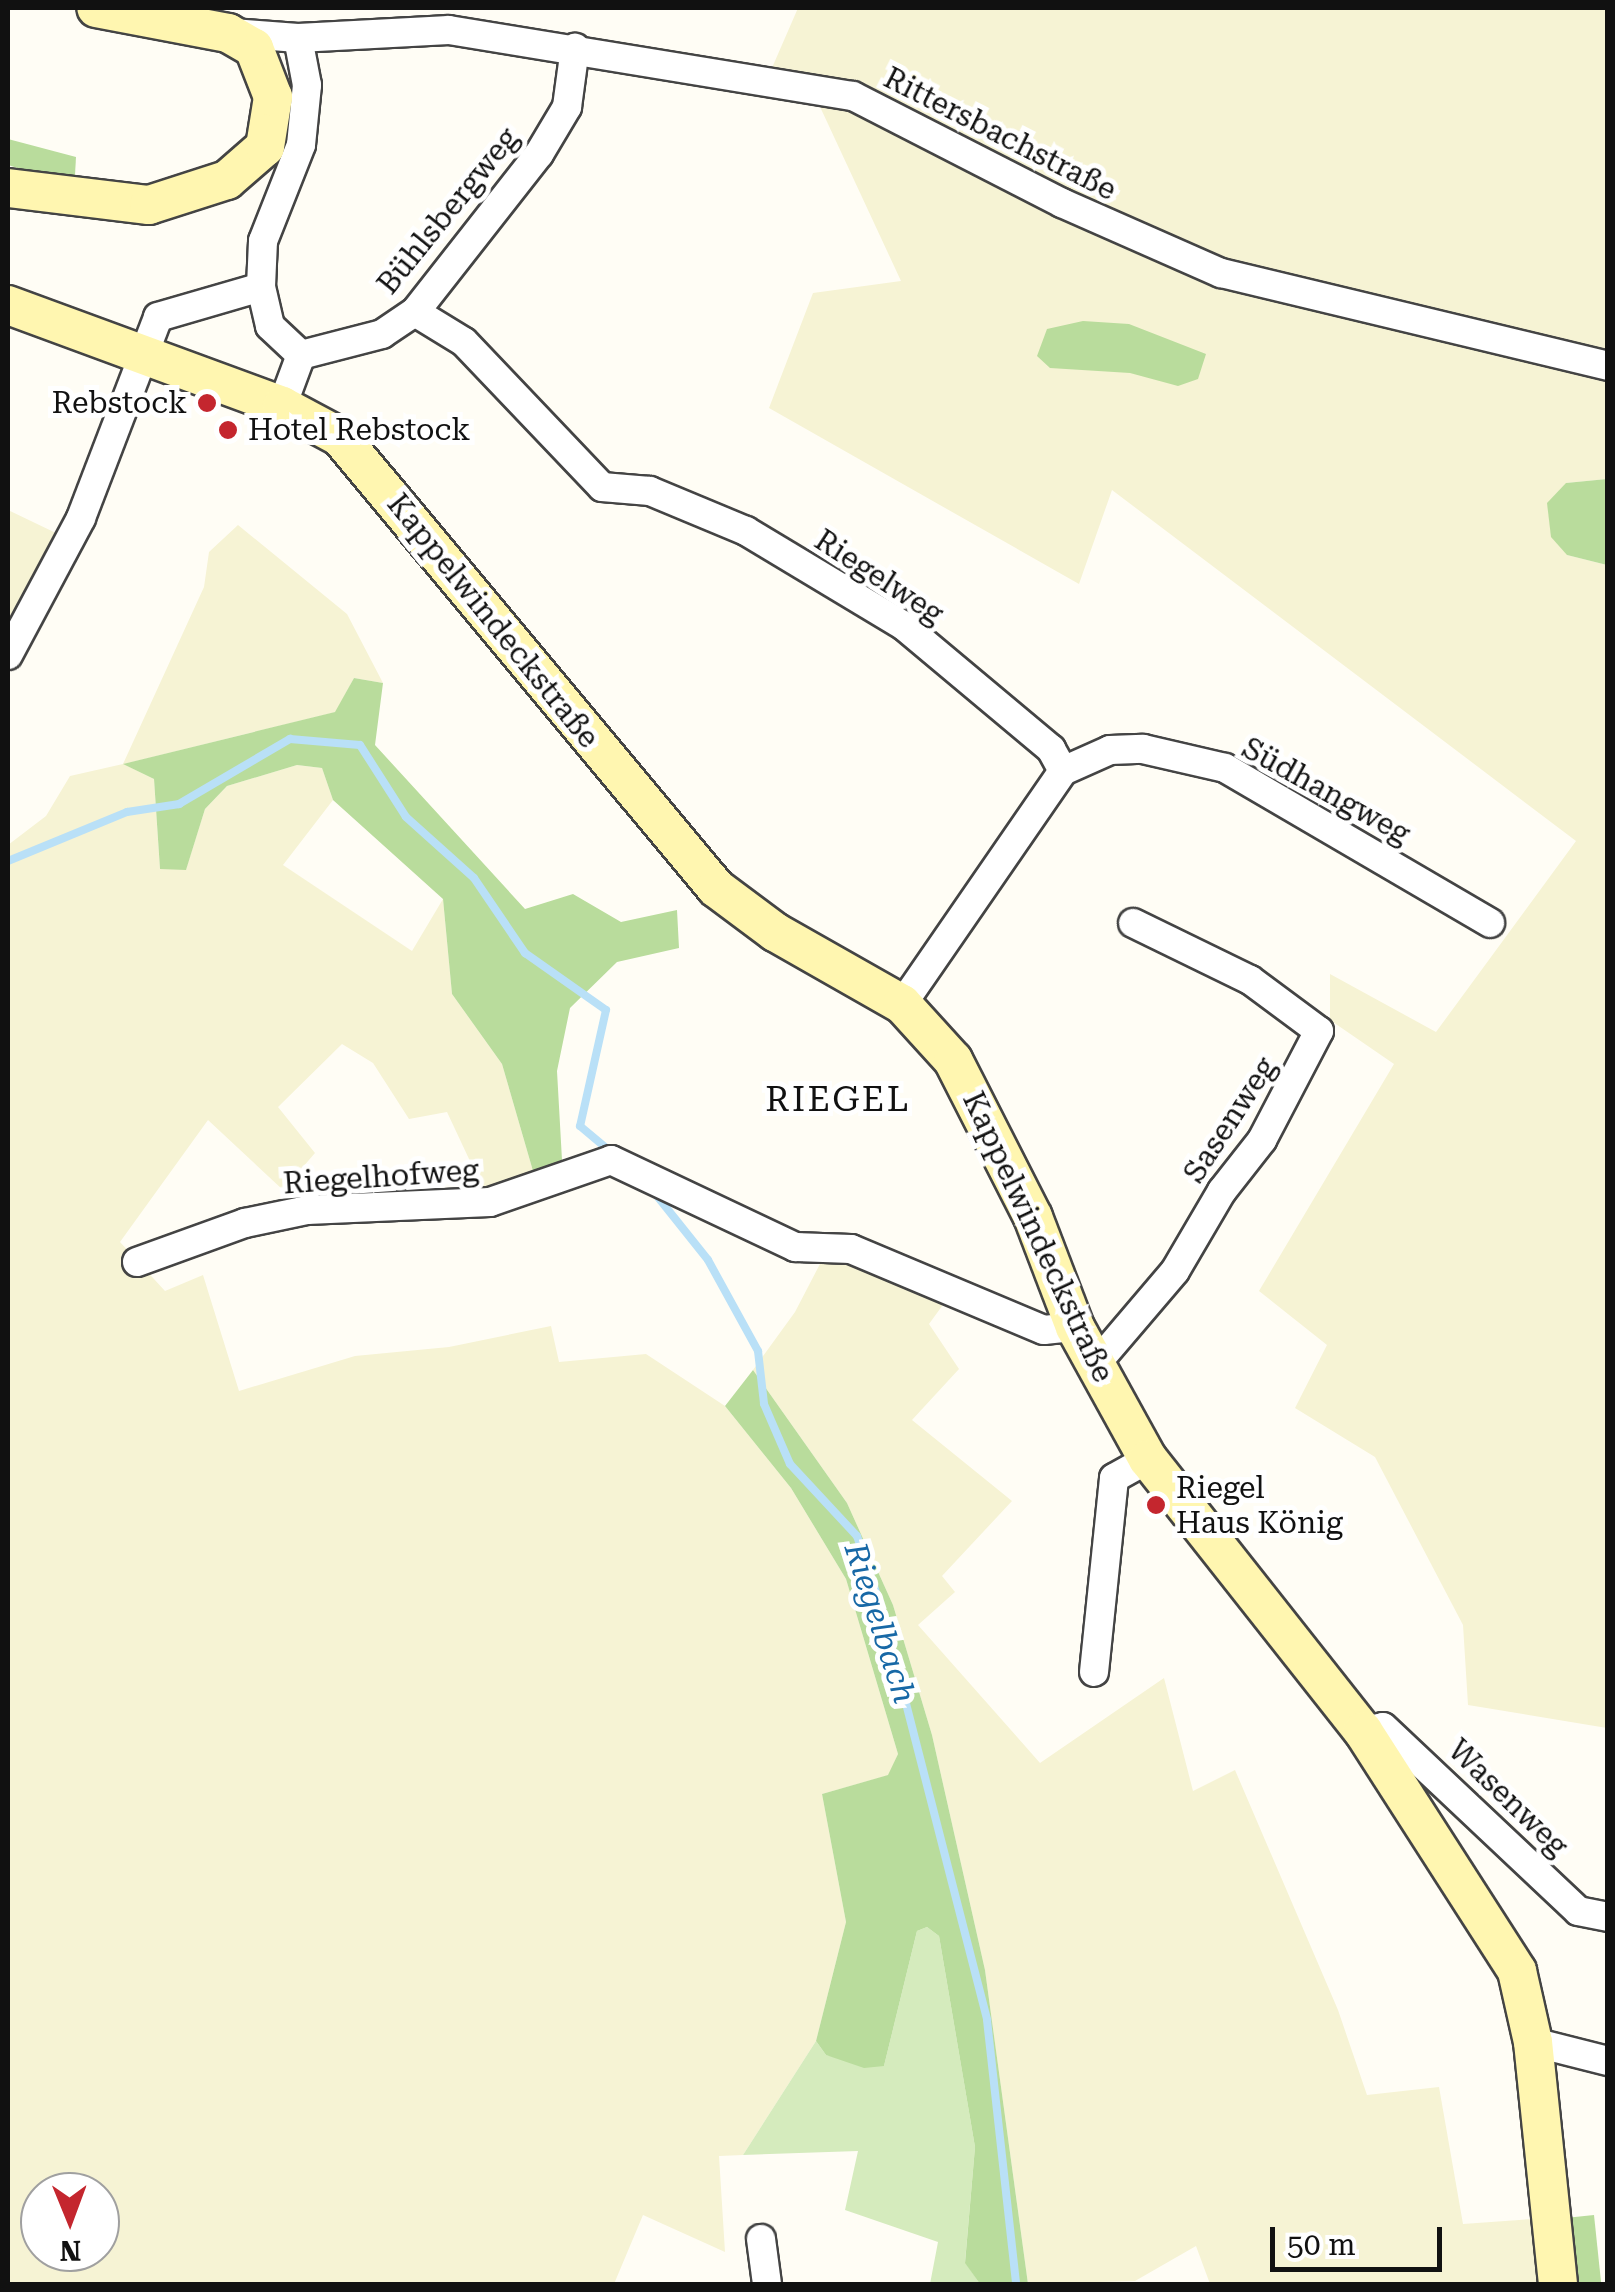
<!DOCTYPE html>
<meta charset="utf-8">
<style>
body{margin:0}
#map{position:relative;width:1615px;height:2292px;overflow:hidden;background:#fffdf5;font-family:"Roboto Serif",serif}
div>[style]{position:absolute}
.farmland>*{inset:0;background:#f6f3d4}
.green>*{inset:0;background:#d5ebbd}
.forest>*{inset:0;background:#b9dc9c;transform-origin:0 0}
.stream>*{height:8px;margin:-4px;padding:0 4px;transform-origin:4px;border-radius:4px;background:#b9e0f7}
.roads{filter:drop-shadow(2px 0 #444) drop-shadow(-2px 0 #444) drop-shadow(0 2px #444) drop-shadow(0 -2px #444)}
.street>*{height:28px;margin:-14px;padding:0 14px;transform-origin:14px;border-radius:14px;background:#fff}
.secondary>*{height:38px;margin:-19px;padding:0 19px;transform-origin:19px;border-radius:19px;background:#fff6b0}
.dots>*{width:28px;height:28px;translate:-50% -50%;box-sizing:border-box;border:5px solid #fff;border-radius:50%}
span{translate:-50% -50%;white-space:nowrap;text-align:center;line-height:1.15;-webkit-text-stroke:10px #fff;paint-order:stroke}
.street-label{font-size:30px;color:#111}
.poi-label{font-size:30px;color:#111}
.right{translate:-100% -50%;text-align:right}
.left{translate:0 -50%;text-align:left}
.water-label{font-size:32px;color:#1768a6;font-style:italic}
.quarter-label{font-size:35px;color:#111;letter-spacing:2.5px}
.frame{position:absolute;inset:0;border:10px solid #111;pointer-events:none}
.north{position:absolute;left:20px;top:2172px;width:100px;height:100px;box-sizing:border-box;background:#fff;border:2px solid #a0a0a0;border-radius:50%;rotate:179deg;font-size:28px;font-weight:700;line-height:40px;text-align:center;color:#111}
.north::after{content:'';display:block;margin:auto;width:35px;height:45px;background:#c4262e;clip-path:polygon(50% 0,100% 100%,50% 72%,0 100%)}
.scale{position:absolute;left:1270px;top:2227px;width:172px;height:45px;box-sizing:border-box;border:5px solid #111;border-top:0;padding-left:12px;font-size:30px;line-height:35px;white-space:nowrap;color:#111;-webkit-text-stroke:8px #fff;paint-order:stroke}
</style>
<div id="map">
<div class="farmland">
<i style="clip-path:polygon(798px 8px,1607px 8px,1607px 362px,1176px 246px,1095px 207px,768px 77px)"></i>
<i style="clip-path:polygon(815px 96px,917px 127px,1103px 236px,1191px 269px,1607px 376px,1607px 479px,1566px 483px,1567px 555px,1607px 565px,1607px 1728px,1468px 1705px,1463px 1625px,1375px 1457px,1295px 1408px,1327px 1345px,1259px 1291px,1394px 1064px,1330px 1020px,1330px 974px,1436px 1032px,1576px 841px,1112px 490px,1079px 584px,769px 408px,813px 293px,901px 281px)"></i>
<i style="clip-path:polygon(8px 510px,58px 534px,8px 627px)"></i>
<i style="clip-path:polygon(evenodd,238px 525px,347px 614px,383px 683px,354px 678px,336px 712px,124px 764px,154px 779px,160px 869px,186px 869px,205px 809px,227px 786px,297px 765px,322px 768px,333px 800px,283px 865px,412px 951px,443px 899px,452px 994px,502px 1064px,533px 1171px,484px 1191px,447px 1112px,409px 1119px,373px 1063px,342px 1044px,278px 1107px,315px 1153px,283px 1190px,208px 1120px,120px 1242px,165px 1291px,203px 1275px,239px 1391px,355px 1356px,449px 1347px,551px 1326px,559px 1362px,646px 1354px,725px 1406px,791px 1488px,846px 1579px,898px 1754px,889px 1775px,822px 1794px,846px 1922px,816px 2041px,743px 2155px,719px 2156px,725px 2252px,643px 2215px,614px 2284px,8px 2284px,8px 845px,46px 816px,70px 776px,123px 764px,204px 587px,209px 552px,238px 525px,40px 2192px,100px 2192px,100px 2252px,40px 2252px,40px 2192px)"></i>
<i style="clip-path:polygon(821px 1262px,853px 1262px,945px 1302px,929px 1324px,959px 1369px,912px 1420px,1012px 1501px,942px 1576px,955px 1592px,918px 1625px,1040px 1763px,1164px 1678px,1193px 1791px,1235px 1770px,1338px 2010px,1367px 2095px,1439px 2087px,1463px 2224px,1546px 2218px,1552px 2284px,1210px 2284px,1196px 2246px,1135px 2281px,1028px 2284px,985px 1970px,932px 1735px,893px 1605px,847px 1503px,753px 1370px,795px 1312px)"></i>
</div>
<div class="green">
<i style="clip-path:polygon(927px 1927px,939px 1936px,975px 2147px,965px 2262px,980px 2284px,930px 2284px,938px 2242px,845px 2210px,858px 2151px,743px 2155px,816px 2041px,826px 2055px,884px 2066px,917px 1931px)"></i>
</div>
<div class="forest">
<i style="clip-path:polygon(8px 139px,76px 157px,75px 175px,59px 181px,8px 165px)"></i>
<i style="clip-path:polygon(1083px 321px,1129px 324px,1206px 354px,1198px 379px,1178px 386px,1130px 373px,1050px 368px,1037px 356px,1047px 329px)"></i>
<i style="clip-path:polygon(1607px 479px,1607px 565px,1567px 555px,1551px 537px,1547px 503px,1566px 483px)"></i>
<i style="clip-path:polygon(354px 678px,383px 683px,375px 745px,525px 909px,573px 894px,621px 922px,677px 910px,679px 948px,617px 962px,570px 1008px,557px 1071px,562px 1160px,533px 1171px,502px 1064px,452px 994px,443px 899px,333px 800px,322px 768px,297px 765px,227px 786px,205px 809px,186px 870px,160px 869px,154px 779px,123px 764px,335px 712px)"></i>
<i style="clip-path:polygon(753px 1370px,847px 1503px,893px 1605px,932px 1735px,985px 1970px,1028px 2284px,980px 2284px,965px 2263px,975px 2147px,939px 1936px,927px 1927px,917px 1931px,884px 2066px,864px 2068px,826px 2055px,816px 2041px,846px 1922px,822px 1794px,888px 1775px,898px 1754px,846px 1579px,791px 1488px,725px 1406px)"></i>
<i style="left:1594px;top:2215px;width:69px;height:24px;rotate:84deg"></i>
</div>
<div class="stream">
<i style="left:8px;top:861px;width:129px;rotate:-22.4deg"></i>
<i style="left:127px;top:812px;width:53px;rotate:-8.7deg"></i>
<i style="left:179px;top:804px;width:129px;rotate:-30.4deg"></i>
<i style="left:290px;top:739px;width:70px;rotate:4.9deg"></i>
<i style="left:360px;top:745px;width:85px;rotate:57.4deg"></i>
<i style="left:406px;top:817px;width:91px;rotate:41.9deg"></i>
<i style="left:474px;top:878px;width:91px;rotate:55.8deg"></i>
<i style="left:525px;top:953px;width:99px;rotate:35.1deg"></i>
<i style="left:606px;top:1010px;width:119px;rotate:102.6deg"></i>
<i style="left:580px;top:1126px;width:39px;rotate:40deg"></i>
<i style="left:653px;top:1191px;width:88px;rotate:51.4deg"></i>
<i style="left:708px;top:1260px;width:104px;rotate:61.2deg"></i>
<i style="left:758px;top:1351px;width:53px;rotate:83.5deg"></i>
<i style="left:764px;top:1404px;width:65px;rotate:66.6deg"></i>
<i style="left:790px;top:1464px;width:98px;rotate:47.1deg"></i>
<i style="left:857px;top:1536px;width:78px;rotate:71.3deg"></i>
<i style="left:882px;top:1610px;width:423px;rotate:75.6deg"></i>
<i style="left:987px;top:2020px;width:266px;rotate:83.7deg"></i>
</div>
<div class="roads">
<div class="street">
<i style="left:232px;top:33px;width:66px;rotate:4.3deg"></i>
<i style="left:298px;top:38px;width:151px;rotate:-3deg"></i>
<i style="left:449px;top:30px;width:409px;rotate:9.3deg"></i>
<i style="left:853px;top:96px;width:235px;rotate:27.1deg"></i>
<i style="left:1062px;top:203px;width:174px;rotate:23.8deg"></i>
<i style="left:1221px;top:273px;width:398px;rotate:13.5deg"></i>
<i style="left:298px;top:38px;width:48px;rotate:79.2deg"></i>
<i style="left:307px;top:85px;width:60px;rotate:95.7deg"></i>
<i style="left:301px;top:145px;width:103px;rotate:111.6deg"></i>
<i style="left:263px;top:241px;width:46px;rotate:92.5deg"></i>
<i style="left:261px;top:287px;width:40px;rotate:77deg"></i>
<i style="left:270px;top:326px;width:42px;rotate:43.1deg"></i>
<i style="left:415px;top:312px;width:57px;rotate:31.5deg"></i>
<i style="left:464px;top:342px;width:200px;rotate:46.4deg"></i>
<i style="left:602px;top:487px;width:48px;rotate:4.8deg"></i>
<i style="left:650px;top:491px;width:104px;rotate:22.6deg"></i>
<i style="left:746px;top:531px;width:184px;rotate:31deg"></i>
<i style="left:904px;top:626px;width:192px;rotate:39.9deg"></i>
<i style="left:1051px;top:749px;width:25px;rotate:61deg"></i>
<i style="left:1063px;top:771px;width:283px;rotate:124.6deg"></i>
<i style="left:282px;top:406px;width:54px;rotate:-69.6deg"></i>
<i style="left:301px;top:355px;width:84px;rotate:-14.5deg"></i>
<i style="left:382px;top:334px;width:40px;rotate:-34deg"></i>
<i style="left:415px;top:312px;width:201px;rotate:-51.9deg"></i>
<i style="left:539px;top:154px;width:55px;rotate:-59.2deg"></i>
<i style="left:567px;top:107px;width:60px;rotate:-82.3deg"></i>
<i style="left:8px;top:655px;width:155px;rotate:-61.9deg"></i>
<i style="left:81px;top:518px;width:215px;rotate:-69deg"></i>
<i style="left:158px;top:317px;width:107px;rotate:-16.2deg"></i>
<i style="left:1063px;top:771px;width:51px;rotate:-24.1deg"></i>
<i style="left:1110px;top:750px;width:33px;rotate:-2deg"></i>
<i style="left:1143px;top:749px;width:84px;rotate:13deg"></i>
<i style="left:1225px;top:768px;width:307px;rotate:30.3deg"></i>
<i style="left:137px;top:1262px;width:115px;rotate:-19.9deg"></i>
<i style="left:245px;top:1223px;width:63px;rotate:-11.8deg"></i>
<i style="left:307px;top:1210px;width:183px;rotate:-2.5deg"></i>
<i style="left:490px;top:1202px;width:128px;rotate:-19.1deg"></i>
<i style="left:611px;top:1160px;width:204px;rotate:25.3deg"></i>
<i style="left:795px;top:1247px;width:56px;rotate:2deg"></i>
<i style="left:851px;top:1249px;width:209px;rotate:22.8deg"></i>
<i style="left:1044px;top:1330px;width:31px;rotate:-6deg"></i>
<i style="left:1095px;top:1365px;width:123px;rotate:-49.6deg"></i>
<i style="left:1175px;top:1271px;width:93px;rotate:-59.6deg"></i>
<i style="left:1222px;top:1191px;width:65px;rotate:-51.9deg"></i>
<i style="left:1262px;top:1140px;width:123px;rotate:-62.4deg"></i>
<i style="left:1319px;top:1031px;width:86px;rotate:-143.5deg"></i>
<i style="left:1250px;top:980px;width:130px;rotate:-154deg"></i>
<i style="left:1094px;top:1672px;width:195px;rotate:-84.1deg"></i>
<i style="left:1114px;top:1478px;width:39px;rotate:-29deg"></i>
<i style="left:1363px;top:1731px;width:20px;rotate:-11deg"></i>
<i style="left:1383px;top:1727px;width:268px;rotate:43.3deg"></i>
<i style="left:1578px;top:1911px;width:31px;rotate:11deg"></i>
<i style="left:1533px;top:2042px;width:77px;rotate:14.2deg"></i>
<i style="left:761px;top:2239px;width:45px;rotate:82.4deg"></i>
</div>
<div class="secondary">
<i style="left:8px;top:188px;width:142px;rotate:6.9deg"></i>
<i style="left:149px;top:205px;width:82px;rotate:-17.8deg"></i>
<i style="left:227px;top:180px;width:50px;rotate:-41deg"></i>
<i style="left:265px;top:147px;width:51px;rotate:-80.9deg"></i>
<i style="left:273px;top:97px;width:53px;rotate:-111.2deg"></i>
<i style="left:254px;top:48px;width:30px;rotate:-150deg"></i>
<i style="left:228px;top:33px;width:134px;rotate:-169.3deg"></i>
<i style="left:8px;top:305px;width:292px;rotate:20.2deg"></i>
<i style="left:282px;top:406px;width:66px;rotate:28.1deg"></i>
<i style="left:340px;top:437px;width:587px;rotate:50.18deg"></i>
<i style="left:716px;top:888px;width:74px;rotate:36.7deg"></i>
<i style="left:775px;top:932px;width:146px;rotate:29.6deg"></i>
<i style="left:902px;top:1004px;width:76px;rotate:47.7deg"></i>
<i style="left:953px;top:1060px;width:176px;rotate:63deg"></i>
<i style="left:1033px;top:1217px;width:118px;rotate:69.1deg"></i>
<i style="left:1075px;top:1327px;width:151px;rotate:61.1deg"></i>
<i style="left:1148px;top:1459px;width:347px;rotate:51.7deg"></i>
<i style="left:1363px;top:1731px;width:285px;rotate:57.3deg"></i>
<i style="left:1517px;top:1971px;width:73px;rotate:77.3deg"></i>
<i style="left:1533px;top:2042px;width:243px;rotate:84.1deg"></i>
</div>
</div>
<div class="dots">
<i style="left:207px;top:403px;background:#c4262e"></i>
<i style="left:228px;top:430px;background:#c4262e"></i>
<i style="left:1156px;top:1505px;background:#c4262e"></i>
</div>
<div class="street-label">
<span style="left:1000px;top:134px;rotate:27deg">Rittersbachstraße</span>
<span style="left:448px;top:211px;rotate:-51deg">Bühlsbergweg</span>
<span style="left:879px;top:577px;rotate:33deg">Riegelweg</span>
<span style="left:493px;top:621px;rotate:51deg">Kappelwindeckstraße</span>
<span style="left:1326px;top:791px;rotate:29deg">Südhangweg</span>
<span style="left:1230px;top:1120px;rotate:-57deg">Sasenweg</span>
<span style="left:381px;top:1177px;rotate:-4deg">Riegelhofweg</span>
<span style="left:1038px;top:1237px;rotate:65deg">Kappelwindeckstraße</span>
<span style="left:1508px;top:1798px;rotate:44deg">Wasenweg</span>
</div>
<div class="poi-label">
<span class="right" style="left:187px;top:403px">Rebstock</span>
<span class="left" style="left:248px;top:430px">Hotel Rebstock</span>
<span class="left" style="left:1176px;top:1505px">Riegel<br>Haus König</span>
</div>
<div class="water-label">
<span style="left:880px;top:1623px;rotate:72deg">Riegelbach</span>
</div>
<div class="quarter-label">
<span style="left:838px;top:1100px">RIEGEL</span>
</div>
<div class="frame"></div>
<div class="north">N</div>
<div class="scale">50 m</div>
</div>
